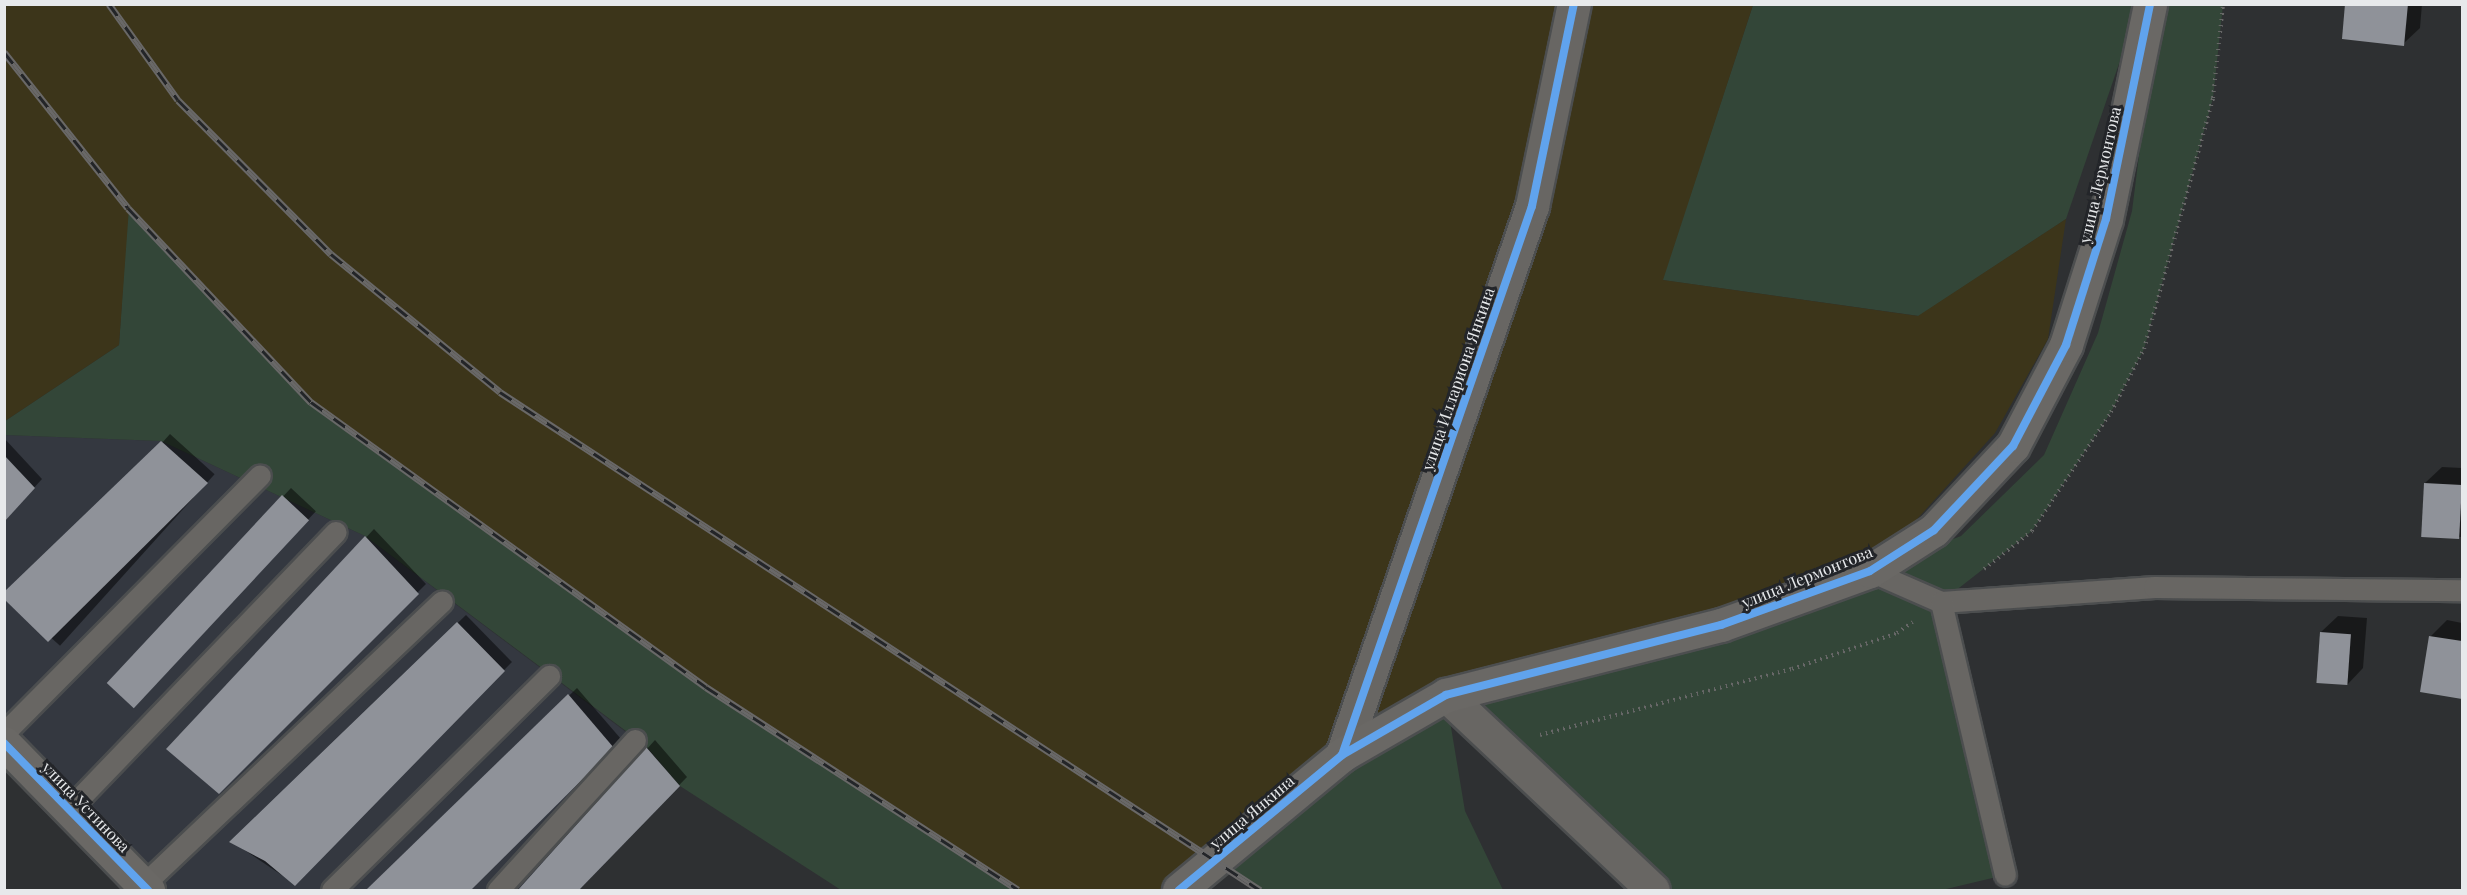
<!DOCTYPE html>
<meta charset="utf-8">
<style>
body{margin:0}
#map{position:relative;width:2467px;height:895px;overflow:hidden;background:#2e3032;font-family:"Playfair Display",serif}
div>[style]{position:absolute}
.built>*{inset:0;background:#343840}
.green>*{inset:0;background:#334638}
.sand>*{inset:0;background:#3c351a}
.shadow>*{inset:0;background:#0007;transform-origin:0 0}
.building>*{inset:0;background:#8f9299;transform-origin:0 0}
.path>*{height:4px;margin-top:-2px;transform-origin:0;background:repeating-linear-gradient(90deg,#676767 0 1.5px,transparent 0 6px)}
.roads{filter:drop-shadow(2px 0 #4c4e4f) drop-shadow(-2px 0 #4c4e4f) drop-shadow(0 2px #4c4e4f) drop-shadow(0 -2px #4c4e4f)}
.lane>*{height:21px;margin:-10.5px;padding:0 10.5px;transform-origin:10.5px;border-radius:10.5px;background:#686663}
.street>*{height:33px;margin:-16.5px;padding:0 16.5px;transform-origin:16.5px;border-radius:16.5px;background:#686663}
.secondary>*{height:33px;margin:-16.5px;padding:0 16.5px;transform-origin:16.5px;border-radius:16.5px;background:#6a6865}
.rail>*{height:7px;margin-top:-3.5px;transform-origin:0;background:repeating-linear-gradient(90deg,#232529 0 14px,#696868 0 28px);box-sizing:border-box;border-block:2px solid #696868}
.cycleway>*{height:8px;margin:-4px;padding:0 4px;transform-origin:4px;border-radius:4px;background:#60a3ed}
span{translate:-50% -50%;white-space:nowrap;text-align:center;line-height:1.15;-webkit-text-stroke:6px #232529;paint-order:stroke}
.street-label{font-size:16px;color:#e7e9eb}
.frame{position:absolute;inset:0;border:6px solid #e7e9eb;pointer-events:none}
</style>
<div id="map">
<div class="built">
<i style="clip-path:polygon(5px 435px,161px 441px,365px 536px,646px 747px,680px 786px,579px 890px,148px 890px,5px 743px)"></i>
</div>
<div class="green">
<i style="clip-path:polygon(1753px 5px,2139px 5px,2066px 219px,1919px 316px,1662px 280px)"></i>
<i style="clip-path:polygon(2158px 5px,2223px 5px,2213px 98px,2144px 349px,2111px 412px,2032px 531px,1941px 602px,2005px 875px,1942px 890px,1653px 890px,1446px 697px,1465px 811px,1503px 890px,1260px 890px,1214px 861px,1446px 695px,1870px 571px,1961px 536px,2044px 455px,2098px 333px,2132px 211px)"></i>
<i style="clip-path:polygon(128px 208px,311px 402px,706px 687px,1018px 890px,841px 890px,680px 786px,646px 746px,365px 536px,161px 441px,5px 435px,5px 421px,119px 345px)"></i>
</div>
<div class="sand">
<i style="clip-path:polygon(5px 5px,1753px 5px,1663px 280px,1918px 316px,2066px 219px,2048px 339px,1995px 433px,1870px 571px,1446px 695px,1179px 890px,1018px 890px,706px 687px,311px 402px,129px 208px,119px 345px,5px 421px)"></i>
</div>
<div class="shadow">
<i style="clip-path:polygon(2347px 4px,2422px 4px,2420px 28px,2403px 44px)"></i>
<i style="left:170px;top:434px;width:60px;height:231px;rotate:42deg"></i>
<i style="clip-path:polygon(4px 438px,42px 479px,4px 521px)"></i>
<i style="clip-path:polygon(2442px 467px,2462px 468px,2462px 537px,2423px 536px,2425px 483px)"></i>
<i style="left:291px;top:488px;width:34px;height:267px;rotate:43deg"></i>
<i style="clip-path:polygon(374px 529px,426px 584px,219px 792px,168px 749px)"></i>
<i style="clip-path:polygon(466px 615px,512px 662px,295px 884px,231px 841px)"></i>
<i style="clip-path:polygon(2338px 616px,2367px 618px,2363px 668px,2347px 685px,2321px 632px)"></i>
<i style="clip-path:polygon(2447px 620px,2462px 623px,2462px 697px,2422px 691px,2430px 637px)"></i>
<i style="clip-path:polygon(577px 688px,621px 739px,469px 890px,367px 890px)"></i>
<i style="clip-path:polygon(655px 740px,687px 777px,578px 890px,520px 890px)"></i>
</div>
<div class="building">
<i style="clip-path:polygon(2345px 4px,2408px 4px,2404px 46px,2342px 39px)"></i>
<i style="clip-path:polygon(161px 441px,208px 483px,48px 642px,4px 599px,4px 592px)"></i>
<i style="clip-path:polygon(4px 455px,35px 488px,4px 522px)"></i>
<i style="left:2424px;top:483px;width:38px;height:54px;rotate:3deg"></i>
<i style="left:282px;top:495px;width:37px;height:257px;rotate:43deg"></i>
<i style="clip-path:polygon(365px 536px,419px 594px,219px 794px,166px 749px)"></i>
<i style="clip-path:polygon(457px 622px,505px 671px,295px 886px,265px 861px,229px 842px)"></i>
<i style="left:2320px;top:632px;width:31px;height:51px;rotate:4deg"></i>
<i style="clip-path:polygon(2429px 636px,2462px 641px,2462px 699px,2420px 692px)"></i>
<i style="clip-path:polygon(568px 694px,614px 748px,471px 890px,366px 890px)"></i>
<i style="clip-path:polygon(646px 747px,680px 786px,579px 890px,518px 890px)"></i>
</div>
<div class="path">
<i style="left:1984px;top:569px;width:61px;rotate:-38.4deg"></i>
<i style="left:2032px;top:531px;width:143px;rotate:-56.4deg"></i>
<i style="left:2111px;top:412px;width:71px;rotate:-62.4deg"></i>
<i style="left:2144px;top:349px;width:260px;rotate:-74.6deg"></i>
<i style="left:2213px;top:98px;width:95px;rotate:-83.9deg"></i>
<i style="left:1540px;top:735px;width:260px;rotate:-14.7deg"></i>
<i style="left:1792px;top:669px;width:111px;rotate:-18.9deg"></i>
<i style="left:1897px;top:633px;width:19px;rotate:-35deg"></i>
</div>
<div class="roads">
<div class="lane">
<i style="left:1870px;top:571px;width:77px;rotate:23.6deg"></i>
<i style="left:1941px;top:602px;width:214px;rotate:-4deg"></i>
<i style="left:2154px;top:587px;width:308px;rotate:0.6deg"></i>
<i style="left:1941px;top:602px;width:280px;rotate:76.8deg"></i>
<i style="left:4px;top:733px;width:363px;rotate:-45.2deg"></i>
<i style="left:70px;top:808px;width:383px;rotate:-46.1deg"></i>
<i style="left:143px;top:885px;width:412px;rotate:-43.5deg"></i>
<i style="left:332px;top:890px;width:305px;rotate:-44.6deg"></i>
<i style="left:498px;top:890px;width:203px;rotate:-47.6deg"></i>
</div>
<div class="street">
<i style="left:1446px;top:695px;width:284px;rotate:43.3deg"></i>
<i style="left:1342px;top:755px;width:581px;rotate:-70.91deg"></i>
<i style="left:1532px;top:206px;width:206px;rotate:-78.3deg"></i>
</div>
<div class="secondary">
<i style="left:4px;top:743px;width:206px;rotate:45.6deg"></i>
<i style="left:1179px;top:890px;width:212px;rotate:-39.6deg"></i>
<i style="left:1342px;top:755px;width:120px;rotate:-30deg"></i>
<i style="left:1446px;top:695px;width:284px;rotate:-14.3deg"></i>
<i style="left:1721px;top:625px;width:158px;rotate:-19.9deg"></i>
<i style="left:1870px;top:571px;width:76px;rotate:-32.6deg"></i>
<i style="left:1934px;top:530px;width:115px;rotate:-46.8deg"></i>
<i style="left:2013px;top:446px;width:114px;rotate:-62.3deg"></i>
<i style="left:2066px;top:345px;width:132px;rotate:-72.4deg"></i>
<i style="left:2106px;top:219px;width:219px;rotate:-78.4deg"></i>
</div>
</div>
<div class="rail">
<i style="left:109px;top:4px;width:118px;rotate:54.3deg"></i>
<i style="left:178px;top:100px;width:217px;rotate:45.2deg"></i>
<i style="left:331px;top:254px;width:218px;rotate:39.2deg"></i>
<i style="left:500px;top:392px;width:909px;rotate:33.24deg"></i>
<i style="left:4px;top:52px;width:199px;rotate:51.5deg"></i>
<i style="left:128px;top:208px;width:267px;rotate:46.7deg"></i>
<i style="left:311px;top:402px;width:487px;rotate:35.8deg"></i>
<i style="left:706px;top:687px;width:372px;rotate:33deg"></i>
</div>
<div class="cycleway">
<i style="left:4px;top:743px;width:206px;rotate:45.6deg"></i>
<i style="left:1342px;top:755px;width:581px;rotate:-70.91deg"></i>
<i style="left:1532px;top:206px;width:206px;rotate:-78.3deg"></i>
<i style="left:1179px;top:890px;width:212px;rotate:-39.6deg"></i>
<i style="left:1342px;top:755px;width:120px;rotate:-30deg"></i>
<i style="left:1446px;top:695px;width:284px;rotate:-14.3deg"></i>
<i style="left:1721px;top:625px;width:158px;rotate:-19.9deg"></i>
<i style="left:1870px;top:571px;width:76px;rotate:-32.6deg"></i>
<i style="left:1934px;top:530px;width:115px;rotate:-46.8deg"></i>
<i style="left:2013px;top:446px;width:114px;rotate:-62.3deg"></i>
<i style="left:2066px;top:345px;width:132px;rotate:-72.4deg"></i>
<i style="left:2106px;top:219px;width:219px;rotate:-78.4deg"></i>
</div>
<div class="street-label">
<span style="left:2100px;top:175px;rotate:-77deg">улица Лермонтова</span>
<span style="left:1458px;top:379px;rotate:-71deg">улица Иллариона Янкина</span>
<span style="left:1807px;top:577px;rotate:-22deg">улица Лермонтова</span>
<span style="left:86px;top:807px;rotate:46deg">улица Устинова</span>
<span style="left:1252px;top:812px;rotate:-40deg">улица Янкина</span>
</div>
<div class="frame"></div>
</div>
